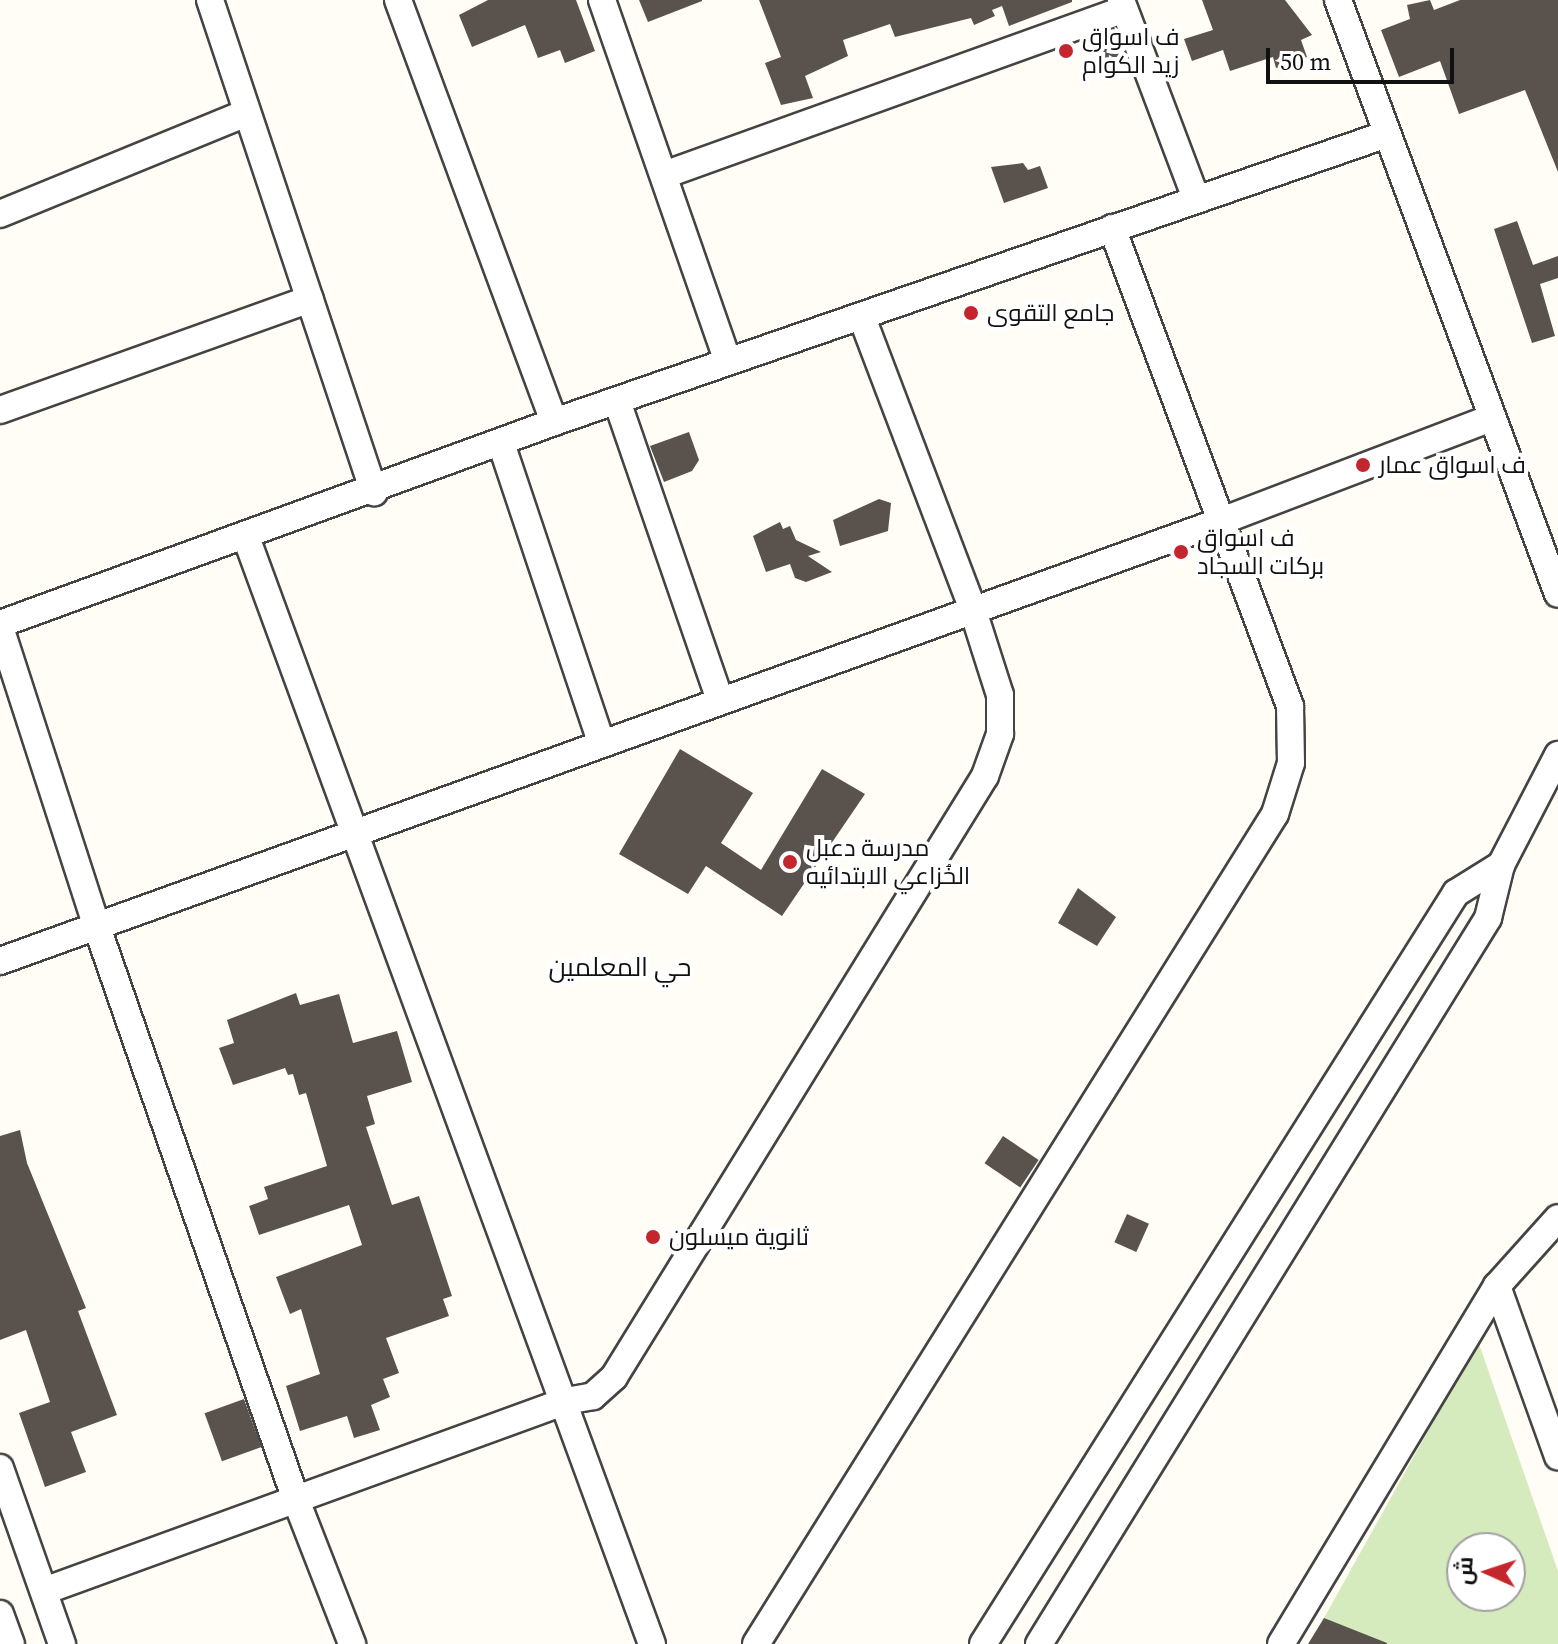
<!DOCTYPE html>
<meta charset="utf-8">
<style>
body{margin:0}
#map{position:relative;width:1558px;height:1644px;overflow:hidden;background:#fffdf5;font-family:"Source Serif 4",Cairo,serif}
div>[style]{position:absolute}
.green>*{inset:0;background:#d5ebbd}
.building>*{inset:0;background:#5a524d;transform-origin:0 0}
.roads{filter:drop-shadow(2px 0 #444) drop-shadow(-2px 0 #444) drop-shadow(0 2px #444) drop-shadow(0 -2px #444)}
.street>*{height:26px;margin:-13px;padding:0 13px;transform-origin:13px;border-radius:13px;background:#fff}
.dots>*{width:22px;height:22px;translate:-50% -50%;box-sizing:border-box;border:4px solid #fff;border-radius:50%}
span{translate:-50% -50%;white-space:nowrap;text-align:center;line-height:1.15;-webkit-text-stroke:8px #fff;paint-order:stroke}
.poi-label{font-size:24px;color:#111}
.left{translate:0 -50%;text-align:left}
.neighbourhood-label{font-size:26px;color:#111}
.north{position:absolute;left:1446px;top:1532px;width:80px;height:80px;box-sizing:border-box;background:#fff;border:2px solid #a0a0a0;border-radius:50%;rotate:273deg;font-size:22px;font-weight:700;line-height:32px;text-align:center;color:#111}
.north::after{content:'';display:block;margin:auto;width:28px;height:36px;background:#c4262e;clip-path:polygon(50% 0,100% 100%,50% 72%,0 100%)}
.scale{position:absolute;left:1266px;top:48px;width:188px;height:36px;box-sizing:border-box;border:4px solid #111;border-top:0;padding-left:10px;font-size:24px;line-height:28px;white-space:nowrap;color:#111;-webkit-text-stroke:6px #fff;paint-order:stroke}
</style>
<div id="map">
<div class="green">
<i style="clip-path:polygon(evenodd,1478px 1341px,1558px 1571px,1558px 1644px,1379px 1644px,1324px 1618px,1478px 1341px,1462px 1548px,1510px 1548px,1510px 1596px,1462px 1596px,1462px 1548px)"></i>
</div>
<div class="building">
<i style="clip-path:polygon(488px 0,576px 0,595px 51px,565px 63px,560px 50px,538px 58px,525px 25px,472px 47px,459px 15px)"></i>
<i style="clip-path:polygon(639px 0,702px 0,702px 1px,648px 22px)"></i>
<i style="clip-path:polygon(759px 0,1072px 0,1072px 2px,1009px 26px,1002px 6px,992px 10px,995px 16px,974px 25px,971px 18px,895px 37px,890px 24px,843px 40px,848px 56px,805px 76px,813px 98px,781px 105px,765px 63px,781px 57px)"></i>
<i style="clip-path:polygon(1202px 0,1285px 0,1312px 35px,1301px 40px,1307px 57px,1276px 68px,1273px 57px,1230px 71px,1223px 50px,1192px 61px,1184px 39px,1213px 30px)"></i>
<i style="clip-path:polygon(1430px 0,1434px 10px,1460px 0,1558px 0,1558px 172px,1525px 90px,1459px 114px,1440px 61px,1399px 77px,1381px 30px,1410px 19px,1407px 5px)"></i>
<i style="left:1115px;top:29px;width:29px;height:26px;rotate:70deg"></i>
<i style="clip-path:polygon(1023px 163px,1028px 170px,1040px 166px,1048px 188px,1004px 203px,991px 167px)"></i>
<i style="clip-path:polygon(1517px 221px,1533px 265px,1558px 256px,1558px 278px,1540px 284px,1555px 336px,1532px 343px,1494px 229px)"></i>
<i style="clip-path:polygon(689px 432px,699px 460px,692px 471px,664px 482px,650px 446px)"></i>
<i style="clip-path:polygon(879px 499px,891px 503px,888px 531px,840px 546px,833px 520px)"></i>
<i style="clip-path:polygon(780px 522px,783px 529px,790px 526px,796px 540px,821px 552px,808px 556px,832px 572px,806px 582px,795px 578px,790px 564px,766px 572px,753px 536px)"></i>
<i style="clip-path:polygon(680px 749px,753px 793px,721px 843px,761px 870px,822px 769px,865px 794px,782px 916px,706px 866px,688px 894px,619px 854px)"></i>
<i style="clip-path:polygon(1078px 888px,1116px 917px,1097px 946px,1058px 923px)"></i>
<i style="clip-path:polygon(296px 993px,300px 1005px,339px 994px,353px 1043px,397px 1031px,412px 1082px,367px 1096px,375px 1124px,366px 1127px,392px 1205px,419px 1196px,452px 1296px,443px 1299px,449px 1316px,386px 1338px,399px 1373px,383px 1379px,390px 1397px,371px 1405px,380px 1430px,354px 1438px,347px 1416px,300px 1431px,286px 1386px,320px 1374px,301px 1309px,290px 1314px,276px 1277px,362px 1245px,349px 1205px,259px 1235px,249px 1206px,268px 1199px,264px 1187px,327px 1166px,306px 1093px,299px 1095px,293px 1074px,288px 1075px,285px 1068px,233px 1085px,219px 1048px,234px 1043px,227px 1020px)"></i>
<i style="clip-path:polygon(20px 1130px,27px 1163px,86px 1308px,78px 1311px,117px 1415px,71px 1432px,86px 1472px,45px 1487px,19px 1413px,50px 1402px,26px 1330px,0 1340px,0 1136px)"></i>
<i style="left:1003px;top:1136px;width:43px;height:33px;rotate:34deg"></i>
<i style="left:1127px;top:1214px;width:24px;height:31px;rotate:24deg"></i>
<i style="left:244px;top:1399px;width:51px;height:42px;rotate:70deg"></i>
<i style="clip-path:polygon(1324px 1618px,1387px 1643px,1387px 1644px,1308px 1644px)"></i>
</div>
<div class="roads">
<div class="street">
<i style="left:210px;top:0;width:519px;rotate:71.57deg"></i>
<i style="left:398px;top:0;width:450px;rotate:69.7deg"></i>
<i style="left:602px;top:0;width:383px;rotate:70.8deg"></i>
<i style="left:1121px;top:0;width:212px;rotate:69.3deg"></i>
<i style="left:1338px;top:0;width:633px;rotate:69.68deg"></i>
<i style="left:664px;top:175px;width:489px;rotate:-19.8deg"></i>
<i style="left:0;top:214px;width:266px;rotate:-22.3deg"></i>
<i style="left:617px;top:401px;width:316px;rotate:71deg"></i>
<i style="left:0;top:410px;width:329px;rotate:-19.7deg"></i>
<i style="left:501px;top:443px;width:315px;rotate:71.5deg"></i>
<i style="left:246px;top:537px;width:1179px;rotate:69.86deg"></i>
<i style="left:0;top:624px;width:590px;rotate:-20.03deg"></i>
<i style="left:554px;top:422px;width:881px;rotate:-19.07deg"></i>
<i style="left:0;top:627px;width:315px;rotate:72.1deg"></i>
<i style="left:97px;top:927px;width:607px;rotate:70.85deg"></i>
<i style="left:296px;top:1500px;width:155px;rotate:68.7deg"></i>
<i style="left:0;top:961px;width:1301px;rotate:-19.81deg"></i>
<i style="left:1224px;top:520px;width:284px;rotate:-20.9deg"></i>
<i style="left:1497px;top:1286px;width:181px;rotate:70.3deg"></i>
<i style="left:0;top:1468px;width:187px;rotate:70.6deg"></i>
<i style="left:44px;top:1591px;width:556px;rotate:-20deg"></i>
<i style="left:566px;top:1401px;width:27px;rotate:-10deg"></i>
<i style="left:593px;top:1396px;width:28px;rotate:-42deg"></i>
<i style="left:614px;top:1377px;width:706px;rotate:-58.31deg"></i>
<i style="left:985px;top:776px;width:45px;rotate:-70.3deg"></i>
<i style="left:1000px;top:734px;width:39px;rotate:-90deg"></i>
<i style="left:1000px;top:695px;width:92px;rotate:-107.7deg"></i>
<i style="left:972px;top:607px;width:310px;rotate:-110.8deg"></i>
<i style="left:0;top:1614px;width:32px;rotate:70deg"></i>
<i style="left:756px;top:1644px;width:979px;rotate:-57.98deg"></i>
<i style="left:1275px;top:814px;width:53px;rotate:-72.6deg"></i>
<i style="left:1291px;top:763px;width:57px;rotate:-91deg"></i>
<i style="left:1290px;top:706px;width:510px;rotate:-110.42deg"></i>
<i style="left:983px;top:1644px;width:888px;rotate:-57.8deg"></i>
<i style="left:1456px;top:893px;width:53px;rotate:-31.9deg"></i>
<i style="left:1039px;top:1644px;width:854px;rotate:-58.26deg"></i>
<i style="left:1488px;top:918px;width:55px;rotate:-76.2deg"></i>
<i style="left:1501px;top:865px;width:124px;rotate:-62.6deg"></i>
<i style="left:1281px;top:1644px;width:418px;rotate:-58.9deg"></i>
<i style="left:1497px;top:1286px;width:91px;rotate:-48.1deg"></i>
</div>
</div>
<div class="dots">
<i style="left:1066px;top:51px;background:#c4262e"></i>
<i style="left:971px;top:313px;background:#c4262e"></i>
<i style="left:1363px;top:465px;background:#c4262e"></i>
<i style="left:1181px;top:552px;background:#c4262e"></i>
<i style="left:790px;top:862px;background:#c4262e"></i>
<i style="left:653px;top:1237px;background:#c4262e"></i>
</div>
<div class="poi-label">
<span class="left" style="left:1082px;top:51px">ف اسواق<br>زيد الكوام</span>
<span class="left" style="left:987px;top:313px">جامع التقوى</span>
<span class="left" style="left:1379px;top:465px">ف اسواق عمار</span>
<span class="left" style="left:1197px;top:552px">ف اسواق<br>بركات السجاد</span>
<span class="left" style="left:806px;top:862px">مدرسة دعبل<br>الخُزاعي الابتدائيه</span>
<span class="left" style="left:669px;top:1237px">ثانوية ميسلون</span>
</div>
<div class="neighbourhood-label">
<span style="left:620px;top:968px">حي المعلمین</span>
</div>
<div class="north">ش</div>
<div class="scale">50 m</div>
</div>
